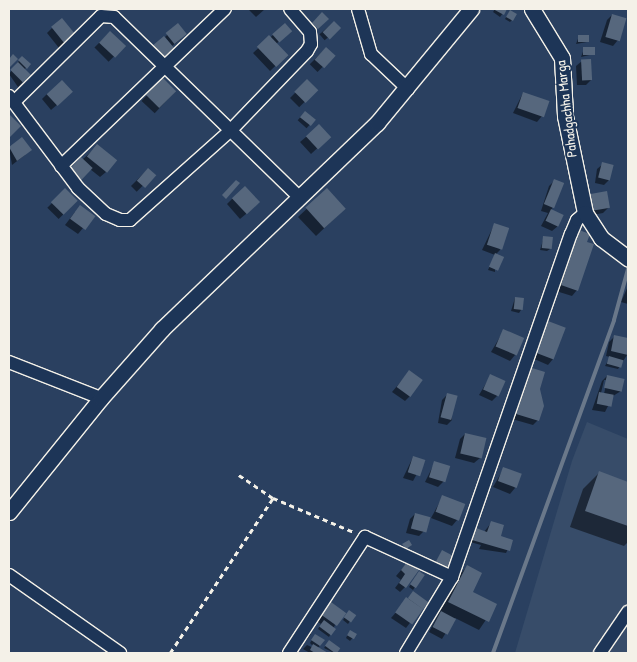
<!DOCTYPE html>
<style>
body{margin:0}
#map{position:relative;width:637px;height:662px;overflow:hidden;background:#2a4060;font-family:"Patrick Hand",sans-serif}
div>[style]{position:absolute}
.built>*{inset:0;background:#374c69}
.shadow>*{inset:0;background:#0007;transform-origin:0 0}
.stream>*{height:4px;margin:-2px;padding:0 2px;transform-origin:2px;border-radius:2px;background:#6a788a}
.building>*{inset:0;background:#56677d;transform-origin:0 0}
.path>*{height:2.5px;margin-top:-1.25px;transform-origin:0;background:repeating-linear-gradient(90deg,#f4f1e8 0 5px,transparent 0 9px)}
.roads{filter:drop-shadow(1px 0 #f4f1e8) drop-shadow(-1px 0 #f4f1e8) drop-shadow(0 1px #f4f1e8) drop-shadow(0 -1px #f4f1e8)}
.minor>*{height:12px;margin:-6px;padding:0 6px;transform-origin:6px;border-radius:6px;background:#1d3557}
.tertiary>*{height:15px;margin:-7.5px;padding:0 7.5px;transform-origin:7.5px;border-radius:7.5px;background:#1d3557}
span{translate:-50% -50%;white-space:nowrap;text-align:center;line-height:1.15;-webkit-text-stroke:4px #1d3557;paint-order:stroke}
.street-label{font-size:14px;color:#f4f1e8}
.frame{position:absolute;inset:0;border:10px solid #f4f1e8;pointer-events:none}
</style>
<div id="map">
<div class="built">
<i style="clip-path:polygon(587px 422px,628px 439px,628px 653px,515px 653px,572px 461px)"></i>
</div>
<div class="shadow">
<i style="clip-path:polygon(248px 9px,265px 9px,256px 17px)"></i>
<i style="clip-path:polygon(495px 9px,506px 9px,500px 17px,493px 12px)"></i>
<i style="clip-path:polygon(510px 11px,512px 20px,510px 22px,505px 19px)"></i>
<i style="clip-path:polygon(612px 15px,618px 40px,613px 46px,600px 42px,607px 20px)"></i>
<i style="left:334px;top:22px;width:8px;height:19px;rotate:50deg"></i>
<i style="clip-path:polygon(178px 25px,181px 39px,172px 46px,165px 37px)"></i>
<i style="clip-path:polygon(52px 28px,69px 40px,59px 48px,47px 33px)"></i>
<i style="left:110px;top:32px;width:20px;height:22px;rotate:45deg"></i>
<i style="clip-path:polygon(273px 35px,285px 36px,276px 44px,287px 55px,270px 71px,253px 53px)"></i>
<i style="clip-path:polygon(579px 36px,587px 42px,576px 44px)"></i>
<i style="left:326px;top:48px;width:11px;height:23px;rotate:45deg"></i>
<i style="clip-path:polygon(584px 49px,594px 54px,581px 57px)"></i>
<i style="clip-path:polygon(22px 57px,29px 64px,24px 70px,29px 75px,18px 87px,9px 74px)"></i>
<i style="clip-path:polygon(582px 61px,591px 80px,586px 85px,577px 85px,576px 66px)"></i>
<i style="left:162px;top:79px;width:18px;height:30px;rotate:43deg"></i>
<i style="left:307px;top:81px;width:13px;height:24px;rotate:45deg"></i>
<i style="clip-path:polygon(523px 93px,542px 116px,537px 122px,513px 113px)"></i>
<i style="clip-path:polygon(47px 94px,66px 97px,51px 110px,42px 99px)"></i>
<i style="left:305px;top:112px;width:12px;height:11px;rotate:42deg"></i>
<i style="clip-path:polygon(319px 126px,324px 142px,311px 154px,300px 142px)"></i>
<i style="clip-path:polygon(22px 138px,25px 155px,12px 165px,9px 148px)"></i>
<i style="clip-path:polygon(92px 151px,106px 172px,100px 177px,90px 169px,74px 184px,65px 175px)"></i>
<i style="clip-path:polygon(603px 164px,610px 179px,604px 185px,595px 183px,597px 169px)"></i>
<i style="left:148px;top:169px;width:8px;height:24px;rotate:45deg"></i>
<i style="clip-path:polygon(554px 181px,552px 211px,558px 226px,552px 231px,541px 226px,548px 213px,541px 211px,549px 186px)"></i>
<i style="left:65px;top:190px;width:16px;height:25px;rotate:45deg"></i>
<i style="clip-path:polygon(327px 190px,336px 217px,316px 236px,298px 217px)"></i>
<i style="clip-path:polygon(590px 195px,608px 208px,603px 213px,587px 216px,584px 201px)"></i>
<i style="clip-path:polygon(233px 198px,253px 208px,240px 219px,227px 204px)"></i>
<i style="clip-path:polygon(75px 212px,93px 216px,78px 234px,65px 225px)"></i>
<i style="clip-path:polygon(494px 225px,500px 250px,495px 255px,495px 272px,488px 270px,495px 255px,482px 250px)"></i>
<i style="clip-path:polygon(579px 232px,577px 290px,572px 296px,556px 291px,574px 237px)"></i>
<i style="clip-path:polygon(544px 237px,550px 249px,547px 251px,540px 250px)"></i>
<i style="clip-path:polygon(628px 286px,628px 304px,621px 302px)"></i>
<i style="clip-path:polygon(515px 298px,521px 310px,519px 313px,511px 311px)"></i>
<i style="clip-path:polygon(548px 323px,553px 359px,548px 365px,532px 358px,543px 328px)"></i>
<i style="clip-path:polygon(504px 330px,515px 355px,510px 361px,491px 352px)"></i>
<i style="clip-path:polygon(615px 336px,628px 339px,627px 355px,618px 369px,605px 366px,610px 357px,606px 356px,609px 342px)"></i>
<i style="clip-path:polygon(532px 370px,539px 389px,538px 420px,533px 425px,512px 419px,527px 375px)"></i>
<i style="clip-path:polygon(409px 372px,410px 396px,405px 401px,392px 392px)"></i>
<i style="clip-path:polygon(491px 375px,497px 396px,492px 401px,479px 395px)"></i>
<i style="clip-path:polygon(evenodd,607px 376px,621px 391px,613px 396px,605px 412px,592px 410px,602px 381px,607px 376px,604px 380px,607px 380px,604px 394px,601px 393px,604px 380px)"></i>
<i style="clip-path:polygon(447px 395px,452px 420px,447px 425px,438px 423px,442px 400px)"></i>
<i style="clip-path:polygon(465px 434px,484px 439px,480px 458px,474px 463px,455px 458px,460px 439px)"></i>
<i style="clip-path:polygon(413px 457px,424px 461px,413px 481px,403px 478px)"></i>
<i style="clip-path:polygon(435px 462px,444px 481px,438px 487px,425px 482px)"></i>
<i style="clip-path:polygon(504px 468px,515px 488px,510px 494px,493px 487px)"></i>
<i style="clip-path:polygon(599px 473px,628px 483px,628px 542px,624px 546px,570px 527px,583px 489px)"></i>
<i style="clip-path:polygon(443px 496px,457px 520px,452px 526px,431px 518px)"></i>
<i style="clip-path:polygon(415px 514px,424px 531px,419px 536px,406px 533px,410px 519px)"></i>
<i style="clip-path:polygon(491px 523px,498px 541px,512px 541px,506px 553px,479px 549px,481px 545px,470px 542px,476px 530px,484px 532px)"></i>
<i style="clip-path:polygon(407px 563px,405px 587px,400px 592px,395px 588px,401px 580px,396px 576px)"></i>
<i style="clip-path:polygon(467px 567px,471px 592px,496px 605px,479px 630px,455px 618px,442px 639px,429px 632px,459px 575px)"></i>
<i style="clip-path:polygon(417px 575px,423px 575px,413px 590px,409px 587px)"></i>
<i style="clip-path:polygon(411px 595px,426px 602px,406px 628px,391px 618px)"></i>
<i style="clip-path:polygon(326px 609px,335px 625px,329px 637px,318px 629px,321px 624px,317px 621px)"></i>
<i style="clip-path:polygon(347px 614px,354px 615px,348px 624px,343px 620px)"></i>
<i style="clip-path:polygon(307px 632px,311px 634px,304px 643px,300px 640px)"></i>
<i style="clip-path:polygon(348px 634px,355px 635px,350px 641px,346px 638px)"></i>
<i style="clip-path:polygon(313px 638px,320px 646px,316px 649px,325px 653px,310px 653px,303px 649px,307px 645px,316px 649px,310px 643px)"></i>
<i style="clip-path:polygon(327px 644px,335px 652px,334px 653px,324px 648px)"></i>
</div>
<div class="stream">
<i style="left:493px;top:653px;width:354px;rotate:-70deg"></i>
<i style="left:614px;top:320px;width:53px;rotate:-74.6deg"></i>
</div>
<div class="building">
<i style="clip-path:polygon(493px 9px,507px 9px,504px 15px)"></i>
<i style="left:510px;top:10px;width:8px;height:8px;rotate:30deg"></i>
<i style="clip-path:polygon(322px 12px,329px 19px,318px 29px,312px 23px)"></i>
<i style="left:612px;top:14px;width:15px;height:24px;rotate:16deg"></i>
<i style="left:62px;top:18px;width:22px;height:14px;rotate:51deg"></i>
<i style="left:334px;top:21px;width:10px;height:16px;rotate:45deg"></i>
<i style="left:178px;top:23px;width:14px;height:16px;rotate:51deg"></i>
<i style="left:285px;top:23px;width:11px;height:17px;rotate:49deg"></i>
<i style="left:110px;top:31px;width:22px;height:16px;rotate:43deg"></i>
<i style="left:269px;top:35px;width:28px;height:17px;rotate:46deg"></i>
<i style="left:578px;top:35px;width:11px;height:7px"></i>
<i style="left:164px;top:36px;width:17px;height:16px;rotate:50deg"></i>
<i style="left:326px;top:47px;width:13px;height:17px;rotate:42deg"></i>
<i style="left:583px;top:47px;width:12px;height:8px"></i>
<i style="clip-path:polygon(13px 54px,18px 59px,9px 68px,9px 59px)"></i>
<i style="clip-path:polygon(22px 56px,31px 64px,27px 69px,18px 60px)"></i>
<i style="left:591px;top:59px;width:21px;height:10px;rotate:87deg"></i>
<i style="left:18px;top:62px;width:18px;height:11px;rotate:45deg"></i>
<i style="left:162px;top:77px;width:20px;height:24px;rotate:45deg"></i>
<i style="left:307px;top:79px;width:16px;height:18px;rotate:45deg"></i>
<i style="left:62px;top:80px;width:16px;height:21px;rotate:47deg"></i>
<i style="left:523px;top:92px;width:28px;height:17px;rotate:19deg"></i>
<i style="left:305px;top:111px;width:14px;height:8px;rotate:39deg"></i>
<i style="clip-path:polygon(9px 114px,21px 126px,9px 138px)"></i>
<i style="left:319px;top:124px;width:18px;height:18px;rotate:47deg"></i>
<i style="clip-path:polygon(22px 137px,32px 150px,17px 161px,9px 147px)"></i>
<i style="left:97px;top:144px;width:26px;height:16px;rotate:39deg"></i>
<i style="left:81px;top:157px;width:16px;height:17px;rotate:43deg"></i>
<i style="left:602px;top:162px;width:12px;height:16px;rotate:14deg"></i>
<i style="left:148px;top:168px;width:11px;height:17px;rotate:41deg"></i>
<i style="left:554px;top:179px;width:11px;height:27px;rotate:22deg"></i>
<i style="clip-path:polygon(236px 180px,240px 183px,226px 199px,222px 195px)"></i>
<i style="left:245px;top:186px;width:22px;height:18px;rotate:47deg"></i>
<i style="left:65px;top:188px;width:18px;height:20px;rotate:45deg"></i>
<i style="left:327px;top:188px;width:28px;height:29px;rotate:48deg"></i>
<i style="left:607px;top:191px;width:17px;height:18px;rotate:80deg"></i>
<i style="left:80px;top:205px;width:19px;height:17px;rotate:36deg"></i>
<i style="left:551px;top:209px;width:14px;height:13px;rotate:25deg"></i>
<i style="left:494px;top:223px;width:16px;height:23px;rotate:18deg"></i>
<i style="clip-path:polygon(579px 230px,590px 234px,587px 242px,594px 244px,578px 291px,561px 285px)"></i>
<i style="left:543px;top:236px;width:10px;height:12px;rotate:6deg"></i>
<i style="left:495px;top:253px;width:10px;height:15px;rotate:24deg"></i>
<i style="left:515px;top:297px;width:9px;height:12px;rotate:6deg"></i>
<i style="left:548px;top:321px;width:19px;height:34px;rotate:21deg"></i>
<i style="left:503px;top:329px;width:23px;height:19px;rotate:23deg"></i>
<i style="clip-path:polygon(614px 335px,628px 338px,628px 355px,611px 351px)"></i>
<i style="left:609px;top:356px;width:15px;height:8px;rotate:16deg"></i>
<i style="clip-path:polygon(532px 368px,545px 372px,540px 389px,544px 406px,539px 421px,516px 414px)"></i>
<i style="left:409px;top:370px;width:17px;height:21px;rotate:36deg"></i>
<i style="left:490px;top:374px;width:17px;height:17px;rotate:24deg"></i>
<i style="left:607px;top:375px;width:18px;height:13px;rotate:13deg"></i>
<i style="left:599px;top:392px;width:15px;height:12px;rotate:11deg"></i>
<i style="left:447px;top:393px;width:11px;height:25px;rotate:15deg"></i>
<i style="left:465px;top:433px;width:22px;height:21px;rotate:13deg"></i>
<i style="left:413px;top:456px;width:13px;height:17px;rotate:18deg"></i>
<i style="left:434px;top:461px;width:17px;height:17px;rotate:17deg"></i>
<i style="left:503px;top:467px;width:20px;height:15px;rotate:20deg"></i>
<i style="clip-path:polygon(599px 471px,628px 482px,628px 526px,585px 511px)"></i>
<i style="left:442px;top:495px;width:25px;height:18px;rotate:21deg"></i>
<i style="left:415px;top:513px;width:16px;height:16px;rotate:15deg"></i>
<i style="clip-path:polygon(491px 521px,504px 525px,501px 536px,513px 540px,510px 551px,472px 540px,476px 528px,487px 532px)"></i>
<i style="clip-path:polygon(409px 540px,412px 545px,406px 549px,402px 544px)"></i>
<i style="left:442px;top:550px;width:15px;height:16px;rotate:28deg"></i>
<i style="clip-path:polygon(407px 562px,419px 570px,406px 588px,399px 583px,405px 574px,401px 570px)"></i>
<i style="clip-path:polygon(467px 565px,482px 573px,473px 592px,497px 604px,489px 622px,448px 602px)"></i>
<i style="left:419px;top:571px;width:7px;height:16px;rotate:34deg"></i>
<i style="left:413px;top:591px;width:19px;height:9px;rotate:36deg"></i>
<i style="left:406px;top:597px;width:21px;height:19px;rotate:35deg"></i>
<i style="left:331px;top:602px;width:19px;height:16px;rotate:36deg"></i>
<i style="left:349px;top:610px;width:9px;height:9px;rotate:36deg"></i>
<i style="left:441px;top:611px;width:17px;height:18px;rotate:28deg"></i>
<i style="left:324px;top:620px;width:15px;height:8px;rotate:37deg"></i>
<i style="left:350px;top:630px;width:8px;height:6px;rotate:30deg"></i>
<i style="clip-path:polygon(315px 634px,325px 640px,320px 646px,311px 640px)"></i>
<i style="left:329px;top:640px;width:14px;height:7px;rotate:36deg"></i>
<i style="clip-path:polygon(313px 644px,328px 653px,315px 653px,310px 650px)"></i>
</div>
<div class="path">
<i style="left:239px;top:475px;width:41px;rotate:34.1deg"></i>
<i style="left:273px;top:498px;width:88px;rotate:22.8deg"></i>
<i style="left:170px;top:653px;width:186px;rotate:-56.4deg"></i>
</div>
<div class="roads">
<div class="minor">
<i style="left:358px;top:9px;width:47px;rotate:73.9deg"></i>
<i style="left:371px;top:54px;width:51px;rotate:43.4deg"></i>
<i style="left:9px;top:96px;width:115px;rotate:53.1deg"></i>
<i style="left:78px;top:188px;width:38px;rotate:43deg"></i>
<i style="left:106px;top:214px;width:15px;rotate:23deg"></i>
<i style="left:120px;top:220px;width:10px"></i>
<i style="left:130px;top:220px;width:134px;rotate:-41.7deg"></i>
<i style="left:230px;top:131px;width:111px;rotate:-46.1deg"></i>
<i style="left:307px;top:51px;width:8px;rotate:-60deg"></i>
<i style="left:311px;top:44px;width:12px;rotate:-95deg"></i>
<i style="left:310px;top:32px;width:30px;rotate:-131deg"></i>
<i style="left:14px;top:102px;width:122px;rotate:-44.7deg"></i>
<i style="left:101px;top:16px;width:13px;rotate:4deg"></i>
<i style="left:114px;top:17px;width:260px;rotate:44.2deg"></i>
<i style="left:61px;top:166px;width:227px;rotate:-43.8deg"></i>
<i style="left:9px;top:362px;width:99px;rotate:21.4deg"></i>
<i style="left:9px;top:575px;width:136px;rotate:35.1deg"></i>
<i style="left:289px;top:653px;width:139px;rotate:-56.8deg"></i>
<i style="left:365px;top:537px;width:96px;rotate:24.7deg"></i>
<i style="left:406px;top:653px;width:89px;rotate:-58.8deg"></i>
<i style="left:452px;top:577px;width:363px;rotate:-70.9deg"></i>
<i style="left:571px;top:234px;width:15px;rotate:-67deg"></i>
<i style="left:577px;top:220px;width:11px;rotate:-41deg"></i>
<i style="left:600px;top:653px;width:50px;rotate:-55.7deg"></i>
</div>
<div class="tertiary">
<i style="left:532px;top:9px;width:57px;rotate:58.5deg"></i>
<i style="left:562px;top:58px;width:58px;rotate:87deg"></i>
<i style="left:565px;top:116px;width:99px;rotate:78.3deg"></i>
<i style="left:585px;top:213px;width:30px;rotate:57deg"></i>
<i style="left:601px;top:238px;width:34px;rotate:37deg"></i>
<i style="left:9px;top:512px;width:146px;rotate:-51.1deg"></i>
<i style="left:101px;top:398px;width:92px;rotate:-48.5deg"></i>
<i style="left:162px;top:329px;width:298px;rotate:-43.8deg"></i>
<i style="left:377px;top:123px;width:148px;rotate:-50.5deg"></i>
</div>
</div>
<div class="street-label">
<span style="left:566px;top:109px;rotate:-97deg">Pahadgachha Marga</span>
</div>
<div class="frame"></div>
</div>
